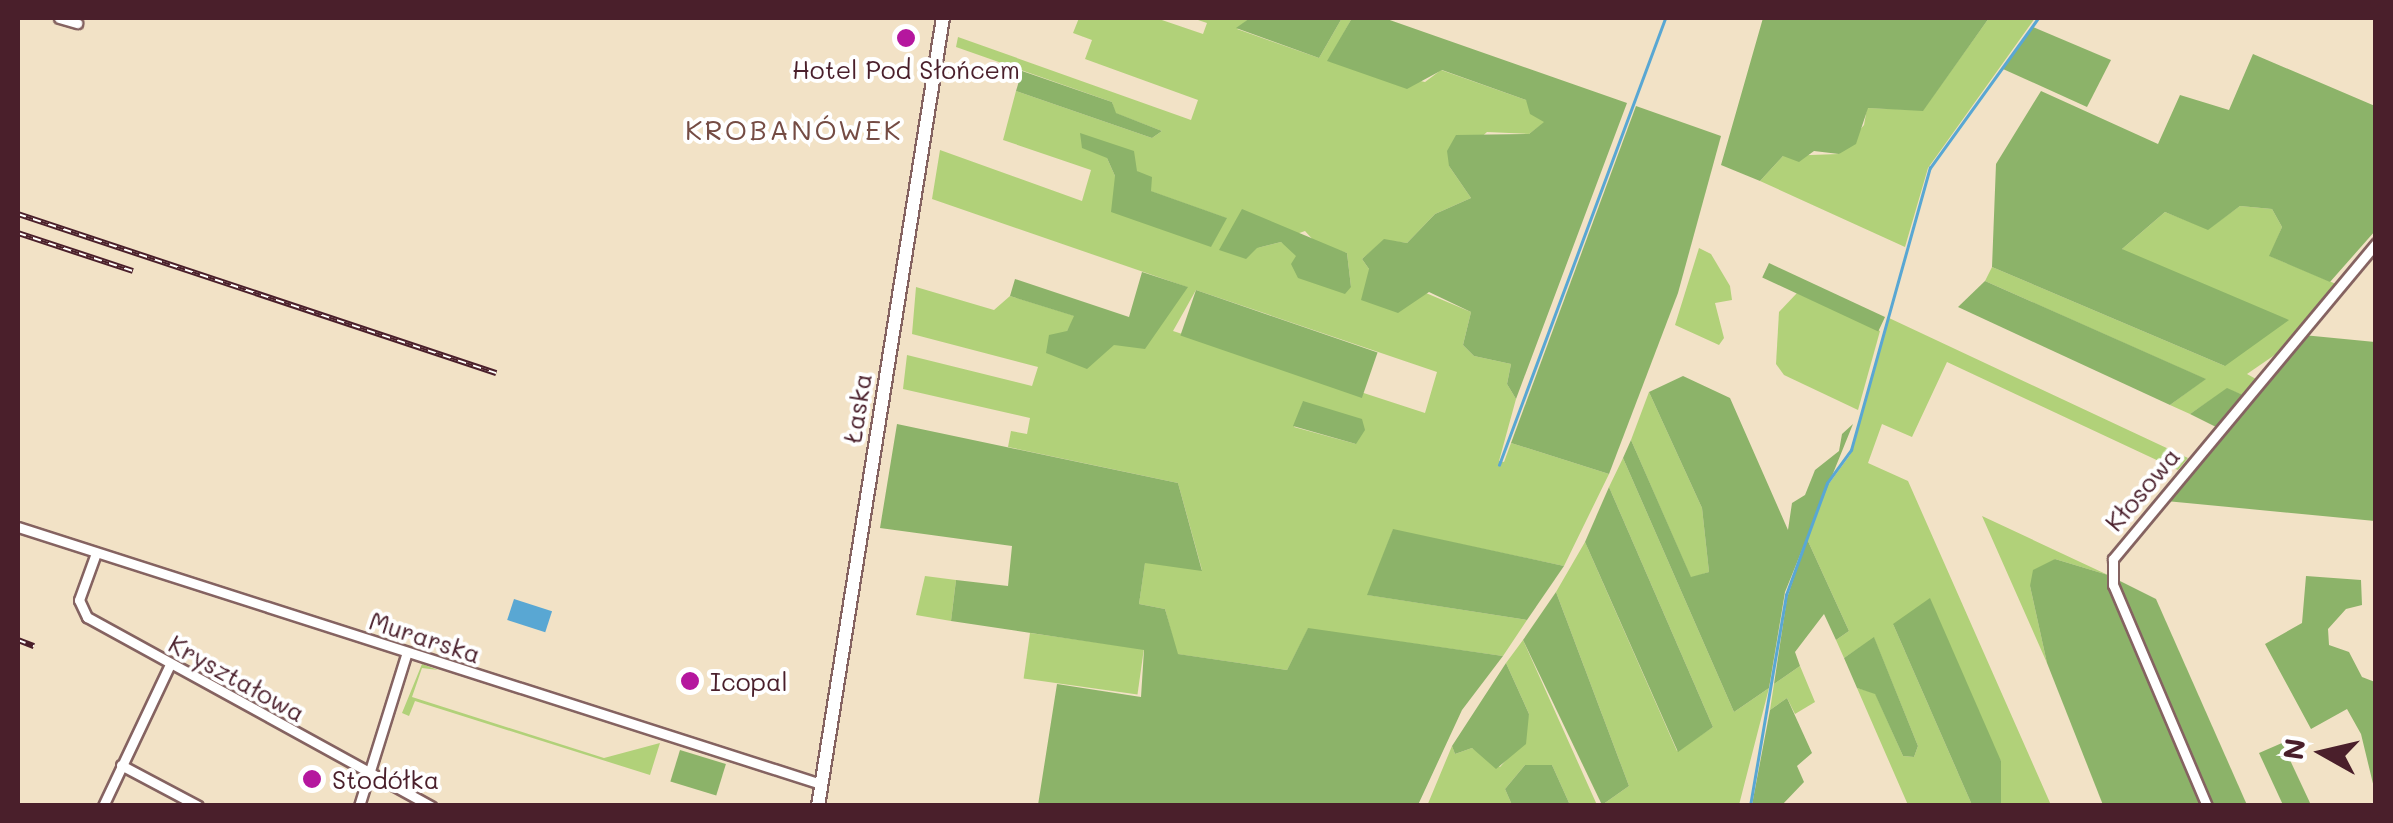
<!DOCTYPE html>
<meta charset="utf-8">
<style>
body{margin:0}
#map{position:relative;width:2393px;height:823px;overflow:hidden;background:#f2e2c6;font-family:Mali,sans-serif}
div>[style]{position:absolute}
.green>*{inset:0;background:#b1d179;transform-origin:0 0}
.forest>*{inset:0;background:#8cb369;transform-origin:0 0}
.water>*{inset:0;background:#59a7d3;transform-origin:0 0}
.stream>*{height:2.5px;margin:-1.25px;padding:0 1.25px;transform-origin:1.25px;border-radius:1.25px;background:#59a7d3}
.roads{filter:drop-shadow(2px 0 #856361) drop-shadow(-2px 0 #856361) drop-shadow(0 2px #856361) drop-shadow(0 -2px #856361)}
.minor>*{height:9px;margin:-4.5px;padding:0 4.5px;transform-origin:4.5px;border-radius:4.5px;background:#fff}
.secondary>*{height:12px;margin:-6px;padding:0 6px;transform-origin:6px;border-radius:6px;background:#fff}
.rail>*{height:6px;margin-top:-3px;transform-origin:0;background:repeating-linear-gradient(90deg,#fff 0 8px,#4a1f2b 0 16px);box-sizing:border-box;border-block:2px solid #4a1f2b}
.dots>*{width:28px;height:28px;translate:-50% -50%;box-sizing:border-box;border:5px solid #fff;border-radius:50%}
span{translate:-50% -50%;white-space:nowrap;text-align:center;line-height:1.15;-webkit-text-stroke:8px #fff;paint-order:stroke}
.poi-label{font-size:25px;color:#4a1f2b}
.left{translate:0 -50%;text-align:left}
.street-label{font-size:25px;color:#4a1f2b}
.neighbourhood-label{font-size:28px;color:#754c44;letter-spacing:2.5px}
.frame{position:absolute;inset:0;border:20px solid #4a1f2b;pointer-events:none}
.north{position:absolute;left:2273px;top:703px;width:100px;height:100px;-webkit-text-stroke:8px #fff;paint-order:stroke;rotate:278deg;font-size:28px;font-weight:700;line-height:40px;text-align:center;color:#4a1f2b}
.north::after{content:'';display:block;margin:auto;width:35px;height:45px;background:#4a1f2b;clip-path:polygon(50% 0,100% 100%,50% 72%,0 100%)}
</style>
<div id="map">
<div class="green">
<i style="clip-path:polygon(evenodd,1079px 18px,1156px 18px,1203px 34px,1207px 23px,1192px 18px,1250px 18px,1237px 29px,1319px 58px,1342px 18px,1352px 18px,1328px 61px,1425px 82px,1441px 70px,1526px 100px,1545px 122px,1529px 134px,1487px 132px,1449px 166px,1471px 198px,1435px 214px,1407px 243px,1384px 240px,1362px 259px,1369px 269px,1471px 312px,1463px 345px,1474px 356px,1511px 364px,1507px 384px,1516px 399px,1499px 461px,1504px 462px,1511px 443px,1609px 474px,1564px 566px,1393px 530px,1368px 595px,1527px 620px,1503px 656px,1308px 629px,1287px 670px,1177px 654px,1165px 609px,1139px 604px,1145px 562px,1202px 570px,1178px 483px,1008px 447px,1011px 431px,1027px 434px,1030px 418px,903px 389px,907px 355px,1032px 386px,1038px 367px,912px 334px,916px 287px,994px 310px,1010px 296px,1075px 316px,1067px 331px,1114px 345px,1187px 287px,932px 199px,940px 150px,1082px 201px,1091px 170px,1003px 140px,1016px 91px,1152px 138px,1162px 131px,1115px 113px,1112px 102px,956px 47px,958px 37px,1191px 120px,1198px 100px,1085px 59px,1092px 40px,1073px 33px,1079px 18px,1107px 158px,1137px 171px,1150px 191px,1226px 218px,1211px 246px,1115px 176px,1107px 158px,1079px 18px,1305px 231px,1316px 243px,1347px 253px,1351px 287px,1281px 242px,1257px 248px,1305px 231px,1079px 18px,1196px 290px,1437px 372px,1425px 413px,1173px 331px,1196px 290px,1079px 18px,1303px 402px,1356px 444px,1294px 427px,1303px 402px)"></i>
<i style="clip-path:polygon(1989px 18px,2035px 18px,1928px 168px,1905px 247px,1760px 181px,1783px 156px,1839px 154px,1864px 125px,1867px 108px,1923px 110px)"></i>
<i style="clip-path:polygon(2240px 206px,2272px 209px,2282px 227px,2270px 256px,2336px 284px,2279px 352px,2247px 374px,2256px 379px,2243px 395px,2227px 389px,2190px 414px,2170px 405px,2205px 379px,1985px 281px,1992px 267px,2225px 366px,2122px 249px,2165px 212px,2208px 229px)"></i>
<i style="clip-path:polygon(1699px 248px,1711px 254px,1730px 286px,1732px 300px,1715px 303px,1724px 338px,1719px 345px,1675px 325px)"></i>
<i style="clip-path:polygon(1797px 293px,1880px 331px,1858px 410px,1784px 375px,1776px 364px,1779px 312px)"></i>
<i style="clip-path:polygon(1889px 318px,2188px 458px,2178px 470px,1947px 362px,1912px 437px,1882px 424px,1868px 463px,1908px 481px,2051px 805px,2001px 805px,2001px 761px,1893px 624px,1972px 805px,1908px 805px,1857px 688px,1875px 693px,1903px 756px,1914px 757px,1918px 746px,1874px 638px,1844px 658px,1836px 640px,1849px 631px,1807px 539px,1828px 485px,1850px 455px)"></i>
<i style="clip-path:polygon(1649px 392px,1702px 508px,1709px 572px,1691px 578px,1631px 440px)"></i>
<i style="clip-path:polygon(1623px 458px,1734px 712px,1769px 688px,1739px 805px,1602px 805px,1629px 786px,1556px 592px,1585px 542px,1677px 751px,1713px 727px,1609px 487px)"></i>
<i style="clip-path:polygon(1982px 516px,2108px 575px,2055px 559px,2030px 586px,2047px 663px)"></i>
<i style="clip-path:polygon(925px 576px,956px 580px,951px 621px,916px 615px)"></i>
<i style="left:1030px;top:633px;width:115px;height:46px;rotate:8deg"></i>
<i style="clip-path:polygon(1523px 640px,1597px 805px,1570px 805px,1552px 765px,1525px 765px,1505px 789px,1512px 805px,1427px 806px,1452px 746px,1455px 754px,1472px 748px,1500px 767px,1517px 748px,1529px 714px,1506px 663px)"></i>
<i style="clip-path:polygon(422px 664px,438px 670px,422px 668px,412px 697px,604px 758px,660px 743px,650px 775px,415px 701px,409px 716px,402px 713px)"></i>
<i style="clip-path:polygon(1800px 666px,1815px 702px,1795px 714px,1787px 698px,1770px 710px,1774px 684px)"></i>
</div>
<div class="forest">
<i style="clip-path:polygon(1250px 18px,1342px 18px,1319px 58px,1236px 28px)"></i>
<i style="clip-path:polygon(1352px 18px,1384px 18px,1627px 103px,1516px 399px,1507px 384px,1511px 364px,1474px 356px,1463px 345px,1471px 312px,1429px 292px,1398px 313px,1361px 300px,1369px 269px,1362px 259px,1384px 239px,1407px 243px,1435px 214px,1471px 198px,1449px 166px,1447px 151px,1456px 135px,1529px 134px,1544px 122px,1530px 114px,1526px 100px,1442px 70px,1407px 89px,1327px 61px)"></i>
<i style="clip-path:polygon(1763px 18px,1989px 18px,1923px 111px,1868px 108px,1856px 144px,1839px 154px,1814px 151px,1799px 162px,1783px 156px,1760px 181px,1721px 165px)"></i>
<i style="clip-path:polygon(2033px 27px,2111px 60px,2087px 107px,2003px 69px)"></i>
<i style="clip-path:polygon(2253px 54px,2375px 106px,2375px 231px,2330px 282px,2269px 256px,2282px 227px,2272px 209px,2240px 206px,2208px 230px,2165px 212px,2122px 249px,2289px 320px,2225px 366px,1992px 267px,1996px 164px,2041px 91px,2158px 144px,2180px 95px,2229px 110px)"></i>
<i style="clip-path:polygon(1022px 71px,1112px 102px,1116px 113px,1162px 131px,1152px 138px,1016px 91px)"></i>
<i style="clip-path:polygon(1636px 106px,1721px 136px,1678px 293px,1609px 474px,1511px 443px)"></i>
<i style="clip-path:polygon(1080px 133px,1134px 151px,1137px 171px,1152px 177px,1151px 191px,1227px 218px,1211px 247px,1111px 212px,1115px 176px,1107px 158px,1082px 148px)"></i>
<i style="clip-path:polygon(1242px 209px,1347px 253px,1351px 287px,1345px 294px,1298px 278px,1291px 264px,1296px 256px,1281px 242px,1257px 248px,1246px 259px,1219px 250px)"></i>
<i style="left:1769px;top:263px;width:128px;height:16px;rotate:25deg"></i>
<i style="clip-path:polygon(1142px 272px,1188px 287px,1145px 349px,1114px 345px,1087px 369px,1046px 353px,1049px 335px,1067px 331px,1074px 316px,1010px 296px,1015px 279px,1129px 317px)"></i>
<i style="clip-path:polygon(1985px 281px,2206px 379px,2170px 405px,1958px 307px)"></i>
<i style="left:1196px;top:290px;width:192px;height:48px;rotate:19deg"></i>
<i style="clip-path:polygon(2303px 335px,2375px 342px,2375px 521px,2166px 501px)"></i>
<i style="clip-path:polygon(1683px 376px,1730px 398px,1788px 530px,1792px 503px,1805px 495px,1815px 470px,1839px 451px,1842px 434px,1853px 424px,1785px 592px,1769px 688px,1734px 712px,1623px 458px,1631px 440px,1691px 577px,1709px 572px,1702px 508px,1649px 392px)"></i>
<i style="clip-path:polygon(2227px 388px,2243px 395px,2216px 427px,2190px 414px)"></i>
<i style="clip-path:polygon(1303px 401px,1362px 419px,1365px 430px,1356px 444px,1293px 426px)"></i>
<i style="clip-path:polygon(897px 424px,1178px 483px,1202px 571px,1145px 563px,1139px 604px,1165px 609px,1178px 654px,1287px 670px,1308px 628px,1503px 656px,1462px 710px,1418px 805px,1038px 805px,1057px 684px,1141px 697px,1144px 650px,951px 621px,956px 580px,1008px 586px,1012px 546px,880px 528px)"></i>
<i style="clip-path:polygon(1609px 487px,1713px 727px,1678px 752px,1585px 542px)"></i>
<i style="clip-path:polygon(1393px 529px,1564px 566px,1527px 620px,1367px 595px)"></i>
<i style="clip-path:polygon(1807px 539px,1849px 631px,1836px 640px,1824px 614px,1795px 652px,1800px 666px,1774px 684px,1787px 598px)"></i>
<i style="clip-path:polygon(2055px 559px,2108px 575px,2205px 805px,2103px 805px,2047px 663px,2030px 586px,2033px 570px)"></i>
<i style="clip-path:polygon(2306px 576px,2361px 580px,2362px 605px,2346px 609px,2328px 629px,2329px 645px,2349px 652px,2362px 677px,2375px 682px,2375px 792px,2361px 734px,2347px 709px,2311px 729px,2265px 644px,2302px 623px)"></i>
<i style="clip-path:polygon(2116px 579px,2156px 599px,2247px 805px,2210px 805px)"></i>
<i style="clip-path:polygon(1556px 592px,1629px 786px,1602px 805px,1523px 640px)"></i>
<i style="clip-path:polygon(1930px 598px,2001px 761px,2001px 805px,1972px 805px,1893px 624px)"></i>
<i style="clip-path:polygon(1874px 637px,1918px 746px,1914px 757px,1903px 756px,1875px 694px,1857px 688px,1844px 658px)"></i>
<i style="clip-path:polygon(1506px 663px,1529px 714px,1526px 744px,1496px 769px,1472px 748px,1455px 754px,1452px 746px)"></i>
<i style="clip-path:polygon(1787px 698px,1812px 753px,1797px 766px,1804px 782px,1782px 805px,1752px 805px,1770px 710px)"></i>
<i style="clip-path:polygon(2282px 743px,2311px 805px,2283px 805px,2259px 753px)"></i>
<i style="left:680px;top:750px;width:48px;height:33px;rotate:17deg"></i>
<i style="clip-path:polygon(1525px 765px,1552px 765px,1570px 805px,1512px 805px,1505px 789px)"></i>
</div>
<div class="water">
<i style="left:514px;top:599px;width:40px;height:22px;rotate:18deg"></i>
</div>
<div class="stream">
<i style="left:1499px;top:465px;width:477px;rotate:-69.6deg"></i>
<i style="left:1750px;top:806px;width:214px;rotate:-80.3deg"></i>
<i style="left:1786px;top:595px;width:119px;rotate:-69.9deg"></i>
<i style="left:1827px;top:483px;width:41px;rotate:-54deg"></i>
<i style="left:1851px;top:450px;width:293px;rotate:-74.4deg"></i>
<i style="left:1930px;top:168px;width:185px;rotate:-54.2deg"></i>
</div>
<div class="roads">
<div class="minor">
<i style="left:59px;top:18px;width:19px;rotate:16deg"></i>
<i style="left:18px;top:527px;width:843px;rotate:17.75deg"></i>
<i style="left:96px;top:553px;width:50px;rotate:109.9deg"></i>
<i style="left:79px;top:600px;width:19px;rotate:65deg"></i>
<i style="left:87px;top:617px;width:393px;rotate:28.8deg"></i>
<i style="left:121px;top:765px;width:87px;rotate:28deg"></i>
<i style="left:103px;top:806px;width:157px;rotate:-64.7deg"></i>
<i style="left:359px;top:806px;width:161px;rotate:-72.7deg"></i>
<i style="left:2207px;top:806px;width:240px;rotate:-113deg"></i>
<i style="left:2113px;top:585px;width:26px;rotate:-90deg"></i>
<i style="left:2113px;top:559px;width:411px;rotate:-50.2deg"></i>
</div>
<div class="secondary">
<i style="left:818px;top:806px;width:798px;rotate:-80.99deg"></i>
</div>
</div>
<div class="rail">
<i style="left:18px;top:214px;width:504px;rotate:18.4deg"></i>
<i style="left:18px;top:233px;width:121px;rotate:18.3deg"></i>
<i style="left:18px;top:640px;width:17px;rotate:21deg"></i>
</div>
<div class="dots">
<i style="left:906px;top:38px;background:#b5179e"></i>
<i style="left:690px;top:681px;background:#b5179e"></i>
<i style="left:312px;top:779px;background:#b5179e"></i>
</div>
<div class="poi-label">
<span style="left:906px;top:69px">Hotel Pod Słońcem</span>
<span class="left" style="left:710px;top:681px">Icopal</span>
<span class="left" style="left:332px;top:779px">Stodółka</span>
</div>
<div class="street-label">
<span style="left:857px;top:408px;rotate:-81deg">Łaska</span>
<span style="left:2142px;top:489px;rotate:-50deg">Kłosowa</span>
<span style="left:425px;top:637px;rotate:18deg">Murarska</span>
<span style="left:237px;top:678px;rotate:29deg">Kryształowa</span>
</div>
<div class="neighbourhood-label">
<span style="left:794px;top:129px">KROBANÓWEK</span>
</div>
<div class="frame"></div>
<div class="north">N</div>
</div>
